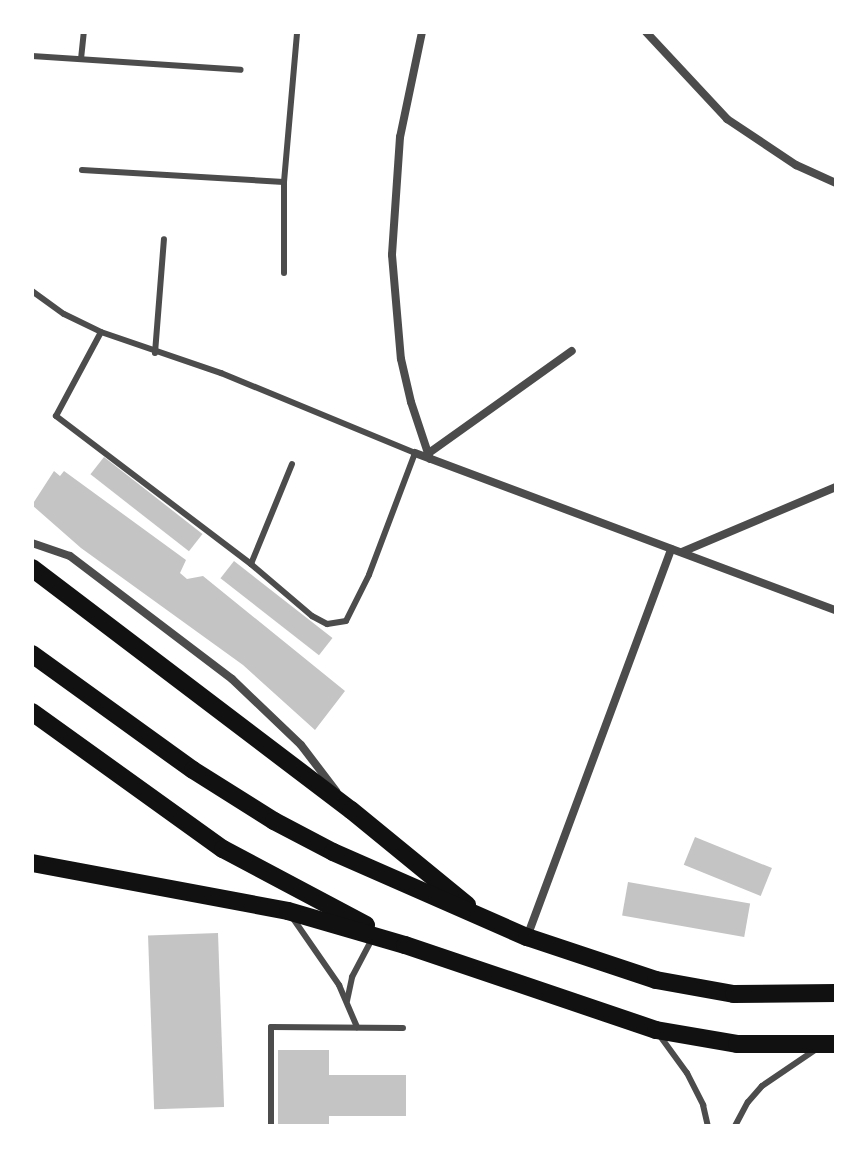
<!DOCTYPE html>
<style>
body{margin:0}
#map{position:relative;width:868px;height:1158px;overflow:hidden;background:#fff;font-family:"Public Sans",sans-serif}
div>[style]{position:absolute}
.building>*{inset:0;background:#c4c4c4;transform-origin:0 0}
.service>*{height:6px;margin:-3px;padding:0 3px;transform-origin:3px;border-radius:3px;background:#4c4c4c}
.minor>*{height:8px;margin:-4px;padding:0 4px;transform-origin:4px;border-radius:4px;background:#4c4c4c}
.trunk>*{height:18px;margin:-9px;padding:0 9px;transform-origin:9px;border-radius:9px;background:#111}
span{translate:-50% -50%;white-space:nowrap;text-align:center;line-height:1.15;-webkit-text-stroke:7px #fff;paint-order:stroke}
.frame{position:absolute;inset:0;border:34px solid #fff;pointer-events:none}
</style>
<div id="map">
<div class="building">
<i style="left:104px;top:457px;width:125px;height:22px;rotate:38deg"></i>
<i style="clip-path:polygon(54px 471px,60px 476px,64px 471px,186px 560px,180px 573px,187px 579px,203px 576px,345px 691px,315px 730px,243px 665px,81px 548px,32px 505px)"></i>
<i style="left:234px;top:561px;width:125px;height:22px;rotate:38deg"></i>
<i style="left:695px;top:837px;width:83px;height:30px;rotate:22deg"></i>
<i style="left:628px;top:882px;width:124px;height:34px;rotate:10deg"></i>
<i style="left:218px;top:933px;width:174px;height:70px;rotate:88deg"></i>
<i style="clip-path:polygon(278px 1050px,329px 1050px,329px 1075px,406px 1075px,406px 1116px,329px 1116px,329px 1126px,278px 1126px)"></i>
</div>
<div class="service">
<i style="left:32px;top:56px;width:209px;rotate:3.8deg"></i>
<i style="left:81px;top:59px;width:27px;rotate:-84deg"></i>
<i style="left:82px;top:170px;width:202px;rotate:3.4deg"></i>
<i style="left:284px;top:273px;width:91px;rotate:-90deg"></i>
<i style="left:284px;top:182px;width:151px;rotate:-85deg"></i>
<i style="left:32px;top:291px;width:39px;rotate:36deg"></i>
<i style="left:64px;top:314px;width:41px;rotate:25.9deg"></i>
<i style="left:101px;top:332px;width:127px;rotate:18.9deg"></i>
<i style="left:221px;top:373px;width:210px;rotate:22.4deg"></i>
<i style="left:415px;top:453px;width:130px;rotate:110.7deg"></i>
<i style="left:369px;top:575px;width:51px;rotate:116.6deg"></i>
<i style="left:346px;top:621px;width:19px;rotate:171deg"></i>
<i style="left:327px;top:624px;width:17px;rotate:-152deg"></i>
<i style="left:312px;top:616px;width:80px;rotate:-139.6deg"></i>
<i style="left:251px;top:564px;width:245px;rotate:-142.8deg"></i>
<i style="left:56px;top:416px;width:95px;rotate:-61.8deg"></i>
<i style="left:155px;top:353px;width:114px;rotate:-85.5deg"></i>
<i style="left:251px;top:564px;width:108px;rotate:-67.7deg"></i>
<i style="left:292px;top:917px;width:83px;rotate:55.3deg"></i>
<i style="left:339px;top:985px;width:46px;rotate:66.8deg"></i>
<i style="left:347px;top:1001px;width:25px;rotate:-78deg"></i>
<i style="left:352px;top:977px;width:43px;rotate:-62.2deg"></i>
<i style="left:660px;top:1036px;width:46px;rotate:53.9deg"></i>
<i style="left:687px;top:1073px;width:36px;rotate:63deg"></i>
<i style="left:703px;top:1105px;width:22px;rotate:77deg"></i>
<i style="left:271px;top:1126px;width:99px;rotate:-90deg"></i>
<i style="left:271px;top:1027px;width:132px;rotate:0.4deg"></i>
<i style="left:735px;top:1126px;width:27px;rotate:-62deg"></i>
<i style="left:748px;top:1102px;width:21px;rotate:-49deg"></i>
<i style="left:762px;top:1086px;width:64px;rotate:-34.2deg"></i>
</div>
<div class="minor">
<i style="left:422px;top:32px;width:107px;rotate:101.8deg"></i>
<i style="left:400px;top:137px;width:118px;rotate:93.9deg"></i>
<i style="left:392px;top:255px;width:104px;rotate:85.1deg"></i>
<i style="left:401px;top:359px;width:44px;rotate:76.9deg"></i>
<i style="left:411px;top:402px;width:60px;rotate:71.6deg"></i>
<i style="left:646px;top:32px;width:119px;rotate:47deg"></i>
<i style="left:727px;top:119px;width:83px;rotate:33.7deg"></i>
<i style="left:796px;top:165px;width:44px;rotate:24.2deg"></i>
<i style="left:415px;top:453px;width:449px;rotate:20.5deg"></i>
<i style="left:426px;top:455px;width:179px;rotate:-35.5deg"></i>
<i style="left:32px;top:543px;width:40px;rotate:18.9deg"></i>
<i style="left:70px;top:556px;width:203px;rotate:37.2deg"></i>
<i style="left:232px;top:679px;width:95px;rotate:43.7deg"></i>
<i style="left:301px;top:745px;width:58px;rotate:52.7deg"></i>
<i style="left:682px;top:552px;width:167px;rotate:-22.9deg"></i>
<i style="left:527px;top:937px;width:414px;rotate:-69.6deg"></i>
</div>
<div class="trunk">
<i style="left:32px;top:568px;width:400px;rotate:37.2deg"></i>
<i style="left:351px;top:810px;width:150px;rotate:39.3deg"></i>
<i style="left:32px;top:654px;width:198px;rotate:35.8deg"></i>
<i style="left:193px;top:770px;width:96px;rotate:32.2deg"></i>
<i style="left:274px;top:821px;width:67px;rotate:27.7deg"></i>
<i style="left:333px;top:852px;width:212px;rotate:23.7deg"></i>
<i style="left:527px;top:937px;width:136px;rotate:18.4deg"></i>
<i style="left:656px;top:980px;width:79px;rotate:10.2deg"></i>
<i style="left:734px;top:994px;width:102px;rotate:-0.6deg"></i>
<i style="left:32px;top:712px;width:235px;rotate:35.7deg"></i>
<i style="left:223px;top:849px;width:162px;rotate:28deg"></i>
<i style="left:32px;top:863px;width:260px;rotate:10.6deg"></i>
<i style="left:288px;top:911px;width:122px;rotate:16.2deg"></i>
<i style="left:405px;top:945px;width:265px;rotate:18.7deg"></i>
<i style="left:656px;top:1030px;width:82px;rotate:9.8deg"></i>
<i style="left:737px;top:1044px;width:99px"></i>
</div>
<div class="frame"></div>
</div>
